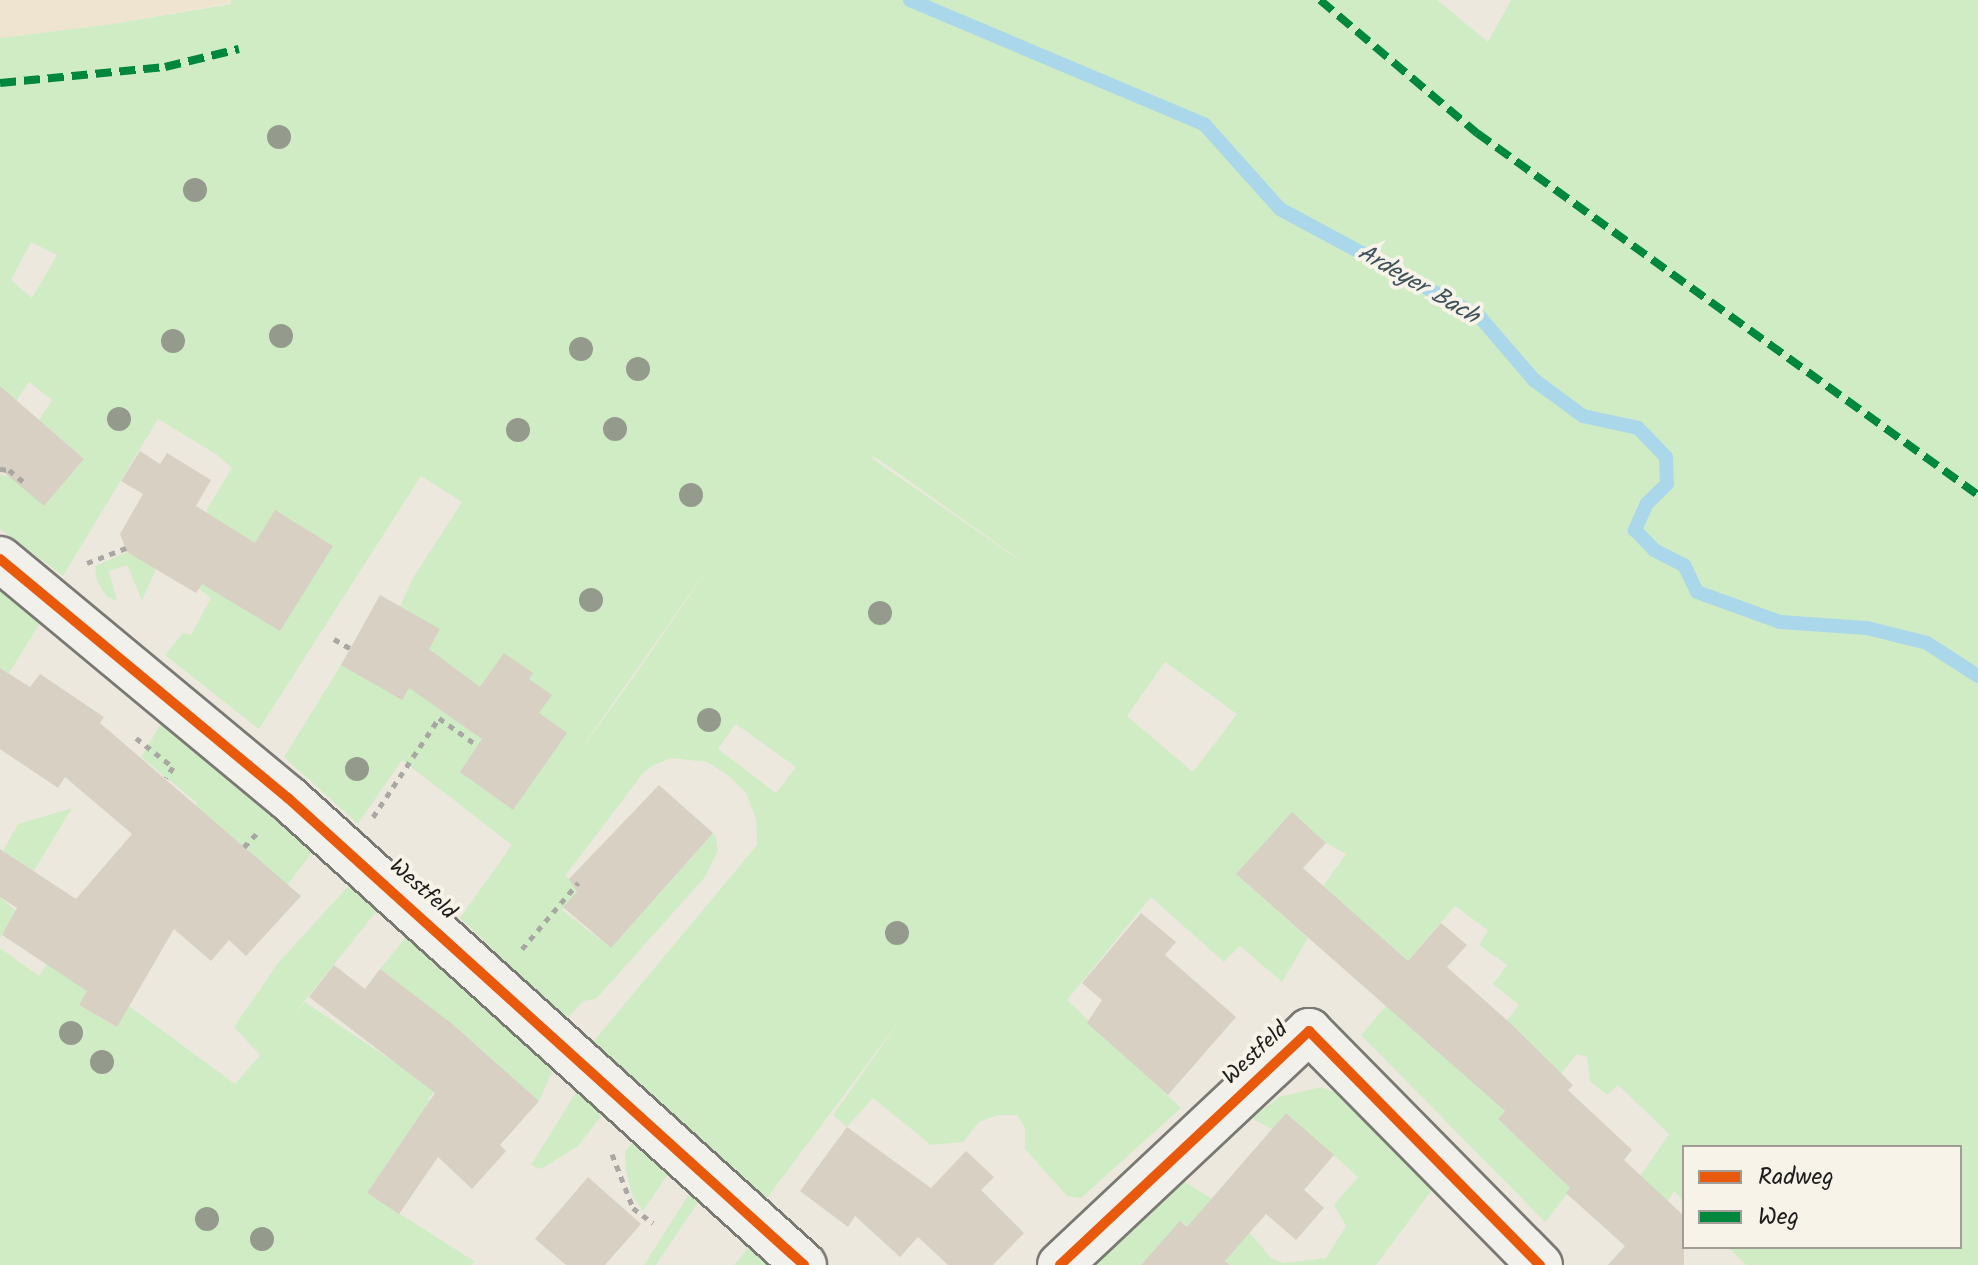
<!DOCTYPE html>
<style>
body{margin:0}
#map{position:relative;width:1978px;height:1265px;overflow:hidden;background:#ede8de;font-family:Kalam,sans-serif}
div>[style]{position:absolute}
.built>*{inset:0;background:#eee4d0}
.green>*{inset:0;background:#d0ecc5}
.stream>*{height:14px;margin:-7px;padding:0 7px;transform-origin:7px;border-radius:7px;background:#abd7eb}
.building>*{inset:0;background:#d7d0c3}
.path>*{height:5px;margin-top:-2.5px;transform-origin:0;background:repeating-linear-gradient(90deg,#a8a7a3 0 6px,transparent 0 12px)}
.roads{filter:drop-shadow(2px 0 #7a7873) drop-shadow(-2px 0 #7a7873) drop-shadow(0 2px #7a7873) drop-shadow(0 -2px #7a7873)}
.minor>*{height:44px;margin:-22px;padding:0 22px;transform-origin:22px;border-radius:22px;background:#f1f0eb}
.quiet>*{height:8px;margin-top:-4px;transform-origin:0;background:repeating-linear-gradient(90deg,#00873e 0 16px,transparent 0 24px)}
.cycleway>*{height:10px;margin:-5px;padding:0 5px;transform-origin:5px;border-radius:5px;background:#e8590c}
.trees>*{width:24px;height:24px;margin:-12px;border-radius:50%;background:#949a8c}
span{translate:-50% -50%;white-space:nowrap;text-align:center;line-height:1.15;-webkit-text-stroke:8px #f7f3e8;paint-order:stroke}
.street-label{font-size:22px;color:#1c1c1c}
.water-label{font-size:24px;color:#3e525c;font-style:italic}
.legend{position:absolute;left:1682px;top:1145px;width:280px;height:104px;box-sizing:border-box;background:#f7f3e8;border:2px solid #9f9d96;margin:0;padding:10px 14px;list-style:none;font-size:24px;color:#1c1c1c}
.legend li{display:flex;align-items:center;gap:16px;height:40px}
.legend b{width:40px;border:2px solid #9f9d96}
</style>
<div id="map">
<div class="built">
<i style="clip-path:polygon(0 0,245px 0,112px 24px,0 38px)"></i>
</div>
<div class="green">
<i style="clip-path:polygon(evenodd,231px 0,1437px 0,1488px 42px,1511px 0,1978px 0,1978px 1265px,1746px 1265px,1728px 1247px,1960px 1247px,1960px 1147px,1684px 1147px,1684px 1202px,1674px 1191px,1668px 1201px,1638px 1179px,1669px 1134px,1618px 1085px,1607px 1095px,1590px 1081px,1587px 1057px,1577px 1054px,1561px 1074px,1548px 1063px,1498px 1119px,1571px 1189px,1545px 1222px,1361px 1035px,1386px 1006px,1464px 1074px,1519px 1005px,1493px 984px,1507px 965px,1479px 945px,1488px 930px,1455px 906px,1405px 964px,1323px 886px,1346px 854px,1326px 843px,1292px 813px,1236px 874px,1308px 938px,1282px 982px,1240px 946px,1224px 962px,1151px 897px,1067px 1000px,1181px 1108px,1081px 1198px,1067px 1196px,1025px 1149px,1025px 1128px,1017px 1115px,998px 1115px,979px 1122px,963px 1142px,931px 1145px,873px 1098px,847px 1127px,833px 1115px,903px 1016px,764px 1202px,593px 1042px,757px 845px,756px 819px,746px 793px,729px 776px,707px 762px,671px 758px,654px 765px,644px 772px,565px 876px,582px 886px,562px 910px,611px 948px,713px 833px,716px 837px,718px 851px,705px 877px,596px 999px,583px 1001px,566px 1020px,460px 918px,512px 845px,402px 760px,358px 824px,284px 757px,351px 649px,391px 626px,413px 578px,462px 502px,421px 476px,259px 729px,165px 655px,183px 633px,191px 635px,211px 598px,199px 589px,209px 572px,207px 509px,232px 468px,216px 454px,158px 419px,63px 576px,0 529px,0 474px,14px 478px,44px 506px,84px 459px,39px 420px,52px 400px,29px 382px,16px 401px,0 390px,0 38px,112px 24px,231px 4px,231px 0,31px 242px,57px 255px,32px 298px,11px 280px,31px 242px,231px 0,872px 456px,881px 461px,1048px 580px,873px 459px,872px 456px,231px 0,720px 551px,633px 678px,571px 763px,720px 551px,231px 0,1165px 662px,1237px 714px,1193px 772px,1127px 716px,1165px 662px,231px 0,736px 724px,796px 767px,776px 793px,718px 749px,736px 724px)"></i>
<i style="clip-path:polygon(127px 552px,156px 569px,142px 600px,127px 565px,109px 571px,117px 601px,106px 596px,97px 581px,95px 566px)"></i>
<i style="clip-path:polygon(0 588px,42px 620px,9px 673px,0 668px)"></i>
<i style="clip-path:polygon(163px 720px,314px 850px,287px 885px,219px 825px,149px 886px,197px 803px,141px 757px)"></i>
<i style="clip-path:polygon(72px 808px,34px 871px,3px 851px,18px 824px)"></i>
<i style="clip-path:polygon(351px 883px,380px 907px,291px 1018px,305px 1002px,394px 1062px,434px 1011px,380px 969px,410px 932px,557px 1061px,539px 1101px,476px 1045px,428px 1099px,453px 1121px,430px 1159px,403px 1140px,367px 1193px,474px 1261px,471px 1265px,0 1265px,0 948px,39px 976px,82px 909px,110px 952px,79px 1005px,116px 1027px,129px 1006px,235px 1084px,260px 1055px,234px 1027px,278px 963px)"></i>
<i style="clip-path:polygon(0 897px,16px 911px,0 938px)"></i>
<i style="clip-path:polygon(580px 1086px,606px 1110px,578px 1146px,541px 1169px,531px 1165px)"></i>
<i style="clip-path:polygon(1321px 1087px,1348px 1097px,1434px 1187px,1376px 1265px,1230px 1265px,1181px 1221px,1141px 1265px,1092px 1265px,1180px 1179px,1214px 1200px,1244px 1226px,1271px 1258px,1283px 1263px,1326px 1258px,1346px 1226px,1334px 1205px,1358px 1177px,1286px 1113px,1272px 1129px,1252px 1118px,1279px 1097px)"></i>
<i style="clip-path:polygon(635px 1139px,670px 1171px,643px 1211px,632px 1195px,626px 1170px,625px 1152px)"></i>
<i style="clip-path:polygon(691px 1191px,701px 1198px,656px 1265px,644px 1265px)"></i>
<i style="clip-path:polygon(749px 1247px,750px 1247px,770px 1265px,734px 1265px)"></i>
</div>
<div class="stream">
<i style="left:910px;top:0;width:319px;rotate:22.9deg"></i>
<i style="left:1204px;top:124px;width:114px;rotate:48.2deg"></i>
<i style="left:1280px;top:209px;width:226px;rotate:28.3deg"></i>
<i style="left:1479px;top:316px;width:84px;rotate:49.3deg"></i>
<i style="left:1534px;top:380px;width:61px;rotate:36.3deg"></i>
<i style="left:1583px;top:416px;width:56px;rotate:12.3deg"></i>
<i style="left:1638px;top:428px;width:40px;rotate:46deg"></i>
<i style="left:1666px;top:457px;width:27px;rotate:88deg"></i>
<i style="left:1667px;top:484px;width:28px;rotate:136deg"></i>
<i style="left:1647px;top:503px;width:30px;rotate:114deg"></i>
<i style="left:1635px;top:530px;width:28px;rotate:46deg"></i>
<i style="left:1654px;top:550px;width:34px;rotate:27deg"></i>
<i style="left:1684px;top:565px;width:30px;rotate:64deg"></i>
<i style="left:1697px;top:592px;width:88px;rotate:19.9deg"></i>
<i style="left:1780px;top:622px;width:87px;rotate:3.9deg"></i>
<i style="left:1867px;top:628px;width:62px;rotate:14deg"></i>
<i style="left:1927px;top:643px;width:61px;rotate:32.9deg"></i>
</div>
<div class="building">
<i style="clip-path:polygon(0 386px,84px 459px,44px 506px,0 469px)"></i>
<i style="clip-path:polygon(140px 451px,160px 464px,167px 453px,211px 480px,196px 506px,255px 543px,275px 510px,333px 546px,280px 631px,202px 584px,196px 593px,127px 552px,120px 534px,143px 494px,121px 481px)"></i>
<i style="clip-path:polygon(380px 595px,440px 629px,429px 649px,480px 687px,504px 653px,533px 673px,529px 679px,552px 695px,539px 713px,567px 733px,513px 810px,460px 772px,482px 739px,409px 688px,402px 700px,341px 665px)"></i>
<i style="clip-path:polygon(0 668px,30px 687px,40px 674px,104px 717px,100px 723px,301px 896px,246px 956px,229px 940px,211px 961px,174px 929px,117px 1027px,79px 1005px,87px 991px,2px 935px,17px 908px,0 897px,0 849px,76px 899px,132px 834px,65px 777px,58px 788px,0 749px)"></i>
<i style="clip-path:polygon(659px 785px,713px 833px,611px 948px,563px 907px,577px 892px,569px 879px)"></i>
<i style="clip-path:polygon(1292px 812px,1326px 843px,1303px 868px,1408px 961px,1441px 923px,1467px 945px,1447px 967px,1509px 1022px,1573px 1085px,1568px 1090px,1632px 1150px,1624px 1160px,1684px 1216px,1684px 1265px,1608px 1265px,1625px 1246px,1566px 1193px,1570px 1188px,1498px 1119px,1505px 1111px,1236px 874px)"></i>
<i style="clip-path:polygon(1141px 913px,1176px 942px,1165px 955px,1236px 1017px,1168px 1095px,1087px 1023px,1102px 1000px,1082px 983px)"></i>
<i style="clip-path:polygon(334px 965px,365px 989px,380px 969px,451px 1023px,539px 1101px,500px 1145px,506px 1151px,472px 1189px,438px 1157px,399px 1214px,367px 1193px,435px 1093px,309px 997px)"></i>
<i style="clip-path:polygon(1286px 1113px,1334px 1155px,1304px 1190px,1324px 1208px,1296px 1240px,1266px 1214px,1225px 1261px,1230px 1265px,1141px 1265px,1180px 1221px,1187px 1227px)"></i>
<i style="clip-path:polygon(847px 1127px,931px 1188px,966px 1151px,994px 1177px,981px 1190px,1024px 1233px,993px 1265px,948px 1265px,918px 1237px,900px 1257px,855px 1216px,848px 1227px,800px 1191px)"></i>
<i style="clip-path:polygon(588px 1177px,641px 1224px,605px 1265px,566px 1265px,535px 1239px)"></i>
</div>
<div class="path">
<i style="left:0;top:469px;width:9px;rotate:6deg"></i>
<i style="left:9px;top:470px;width:21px;rotate:39deg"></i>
<i style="left:87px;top:563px;width:42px;rotate:-21deg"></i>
<i style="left:334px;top:639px;width:20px;rotate:30deg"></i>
<i style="left:136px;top:738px;width:47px;rotate:38.1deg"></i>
<i style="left:173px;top:767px;width:13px;rotate:122deg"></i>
<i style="left:373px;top:817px;width:119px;rotate:-56.3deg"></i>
<i style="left:439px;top:718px;width:48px;rotate:35.7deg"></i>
<i style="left:244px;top:847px;width:23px;rotate:-47deg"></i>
<i style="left:522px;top:949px;width:87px;rotate:-49.7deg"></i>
<i style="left:612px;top:1154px;width:58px;rotate:68.7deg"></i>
<i style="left:633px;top:1208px;width:25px;rotate:37deg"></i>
</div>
<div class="roads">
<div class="minor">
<i style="left:0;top:559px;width:374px;rotate:39.7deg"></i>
<i style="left:288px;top:798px;width:696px;rotate:42.15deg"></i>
<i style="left:1060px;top:1265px;width:342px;rotate:-43.2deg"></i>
<i style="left:1309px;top:1031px;width:329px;rotate:45.4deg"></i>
</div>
</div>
<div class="quiet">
<i style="left:1320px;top:0;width:206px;rotate:40.3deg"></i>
<i style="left:1477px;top:133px;width:618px;rotate:35.85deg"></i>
<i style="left:0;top:83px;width:166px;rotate:-5.5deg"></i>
<i style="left:165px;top:67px;width:76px;rotate:-13.7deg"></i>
</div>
<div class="cycleway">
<i style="left:0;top:559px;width:374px;rotate:39.7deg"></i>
<i style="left:288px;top:798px;width:696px;rotate:42.15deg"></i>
<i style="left:1060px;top:1265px;width:342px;rotate:-43.2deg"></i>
<i style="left:1309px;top:1031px;width:329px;rotate:45.4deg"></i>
</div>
<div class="trees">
<i style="left:279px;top:137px"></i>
<i style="left:195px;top:190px"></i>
<i style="left:281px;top:336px"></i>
<i style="left:173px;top:341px"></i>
<i style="left:581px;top:349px"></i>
<i style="left:638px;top:369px"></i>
<i style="left:119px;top:419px"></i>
<i style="left:615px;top:429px"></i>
<i style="left:518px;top:430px"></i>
<i style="left:691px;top:495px"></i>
<i style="left:591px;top:600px"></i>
<i style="left:880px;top:613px"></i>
<i style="left:709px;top:720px"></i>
<i style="left:357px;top:769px"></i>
<i style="left:897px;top:933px"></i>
<i style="left:71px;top:1033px"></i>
<i style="left:102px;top:1062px"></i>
<i style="left:207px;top:1219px"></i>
<i style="left:262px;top:1239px"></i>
</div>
<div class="street-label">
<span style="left:422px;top:890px;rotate:41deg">Westfeld</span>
<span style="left:1256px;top:1054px;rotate:-43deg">Westfeld</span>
</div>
<div class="water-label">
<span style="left:1418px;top:285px;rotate:30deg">Ardeyer Bach</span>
</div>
<ul class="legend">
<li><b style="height:10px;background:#e8590c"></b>Radweg</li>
<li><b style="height:10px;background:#00873e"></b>Weg</li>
</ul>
</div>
